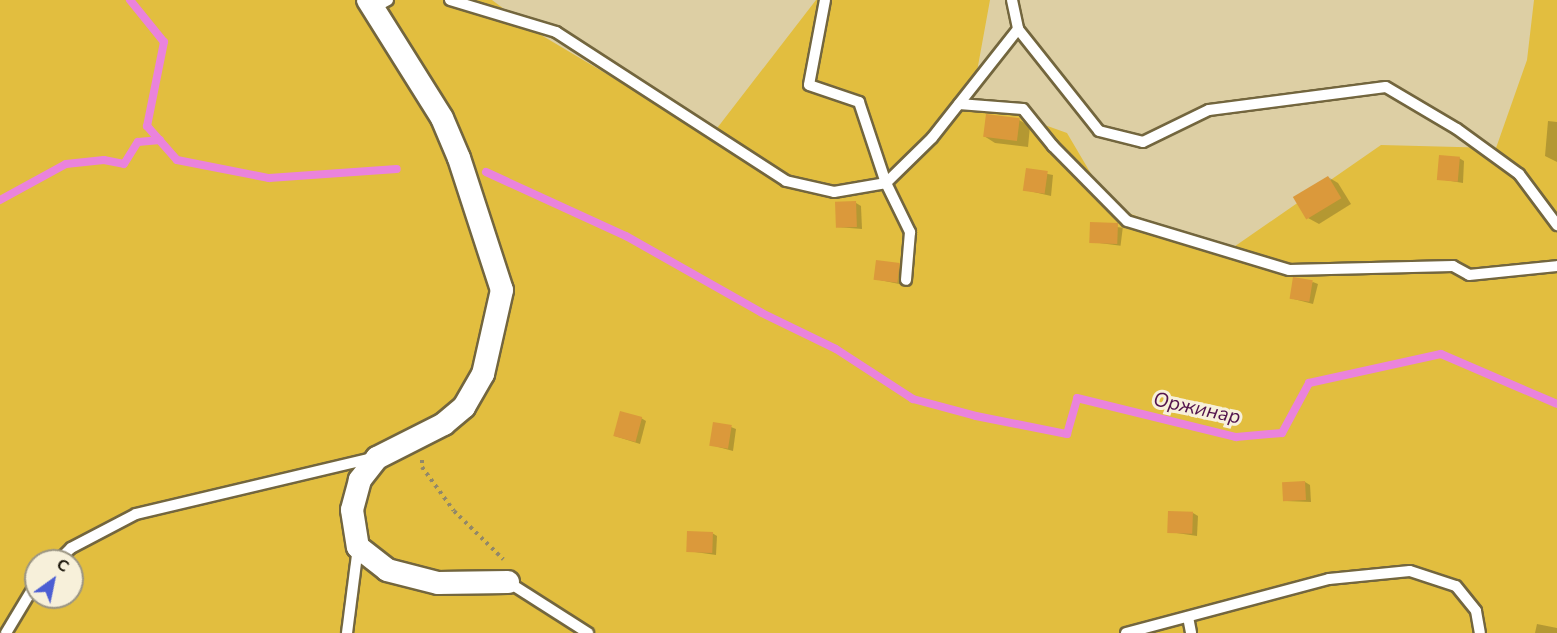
<!DOCTYPE html>
<meta charset="utf-8">
<style>
body{margin:0}
#map{position:relative;width:1557px;height:633px;overflow:hidden;background:#ddcfa4;font-family:"Nunito Sans",sans-serif}
div>[style]{position:absolute}
.green>*{inset:0;background:#e2be3f}
.shadow>*{inset:0;background:#0003;transform-origin:0 0}
.stream>*{height:8px;margin:-4px;padding:0 4px;transform-origin:4px;border-radius:4px;background:#ea83dc}
.building>*{inset:0;background:#db993b;transform-origin:0 0}
.path>*{height:4px;margin-top:-2px;transform-origin:0;background:repeating-linear-gradient(90deg,#928868 0 3px,transparent 0 7.5px)}
.roads{filter:drop-shadow(2px 0 #73663e) drop-shadow(-2px 0 #73663e) drop-shadow(0 2px #73663e) drop-shadow(0 -2px #73663e)}
.lane>*{height:10px;margin:-5px;padding:0 5px;transform-origin:5px;border-radius:5px;background:#fff}
.street>*{height:22px;margin:-11px;padding:0 11px;transform-origin:11px;border-radius:11px;background:#fff}
span{translate:-50% -50%;white-space:nowrap;text-align:center;line-height:1.15;-webkit-text-stroke:6px #f7f0da;paint-order:stroke}
.water-label{font-size:20px;color:#53144d;font-style:italic}
.north{position:absolute;left:24px;top:549px;width:60px;height:60px;box-sizing:border-box;background:#f7f0da;border:2px solid #9b9583;border-radius:50%;rotate:33deg;font-size:16px;font-weight:700;line-height:24px;text-align:center;color:#110c01}
.north::after{content:'';display:block;margin:auto;width:21px;height:27px;background:#4c5ed3;clip-path:polygon(50% 0,100% 100%,50% 72%,0 100%)}
</style>
<div id="map">
<div class="green">
<i style="clip-path:polygon(evenodd,0 0,492px 0,531px 29px,711px 136px,816px 0,990px 0,972px 99px,1067px 133px,1110px 206px,1228px 251px,1381px 145px,1496px 148px,1527px 60px,1534px 0,1557px 0,1557px 633px,0 633px,0 0,36px 561px,72px 561px,72px 597px,36px 597px,36px 561px)"></i>
</div>
<div class="shadow">
<i style="clip-path:polygon(1019px 120px,1030px 126px,1028px 147px,995px 143px,984px 136px)"></i>
<i style="clip-path:polygon(1548px 121px,1557px 122px,1557px 162px,1545px 156px)"></i>
<i style="clip-path:polygon(1459px 158px,1464px 161px,1463px 183px,1439px 179px)"></i>
<i style="clip-path:polygon(1027px 170px,1053px 175px,1051px 196px,1025px 190px)"></i>
<i style="clip-path:polygon(1328px 177px,1338px 183px,1351px 204px,1319px 224px,1308px 218px)"></i>
<i style="clip-path:polygon(856px 203px,861px 206px,862px 229px,837px 227px)"></i>
<i style="left:1092px;top:224px;width:31px;height:18px;rotate:7deg"></i>
<i style="clip-path:polygon(899px 264px,904px 267px,904px 285px,875px 279px)"></i>
<i style="clip-path:polygon(1313px 282px,1318px 284px,1313px 304px,1290px 298px)"></i>
<i style="clip-path:polygon(641px 418px,646px 421px,640px 444px,615px 436px)"></i>
<i style="clip-path:polygon(731px 427px,736px 429px,733px 451px,711px 445px)"></i>
<i style="clip-path:polygon(1305px 482px,1310px 485px,1311px 502px,1285px 501px)"></i>
<i style="clip-path:polygon(1193px 513px,1198px 516px,1197px 536px,1170px 532px)"></i>
<i style="clip-path:polygon(712px 533px,717px 536px,716px 555px,688px 551px)"></i>
<i style="clip-path:polygon(1537px 624px,1557px 628px,1557px 633px,1535px 633px)"></i>
</div>
<div class="stream">
<i style="left:130px;top:0;width:54px;rotate:51deg"></i>
<i style="left:164px;top:42px;width:86px;rotate:101.4deg"></i>
<i style="left:147px;top:126px;width:45px;rotate:48.6deg"></i>
<i style="left:177px;top:160px;width:94px;rotate:11.1deg"></i>
<i style="left:269px;top:178px;width:128px;rotate:-4deg"></i>
<i style="left:486px;top:172px;width:154px;rotate:24.6deg"></i>
<i style="left:626px;top:236px;width:156px;rotate:29.5deg"></i>
<i style="left:762px;top:313px;width:82px;rotate:25.9deg"></i>
<i style="left:836px;top:349px;width:92px;rotate:33deg"></i>
<i style="left:913px;top:399px;width:65px;rotate:15.1deg"></i>
<i style="left:976px;top:416px;width:93px;rotate:11.2deg"></i>
<i style="left:1067px;top:434px;width:37px;rotate:-74deg"></i>
<i style="left:1077px;top:398px;width:164px;rotate:13.8deg"></i>
<i style="left:1236px;top:437px;width:46px;rotate:-5deg"></i>
<i style="left:1282px;top:433px;width:57px;rotate:-61.6deg"></i>
<i style="left:1309px;top:383px;width:135px;rotate:-12.4deg"></i>
<i style="left:1441px;top:354px;width:126px;rotate:23.3deg"></i>
<i style="left:0;top:200px;width:75px;rotate:-28.6deg"></i>
<i style="left:66px;top:164px;width:38px;rotate:-6deg"></i>
<i style="left:104px;top:160px;width:20px;rotate:11deg"></i>
<i style="left:124px;top:164px;width:26px;rotate:-58deg"></i>
<i style="left:138px;top:142px;width:22px;rotate:-5deg"></i>
</div>
<div class="building">
<i style="left:986px;top:114px;width:34px;height:23px;rotate:7deg"></i>
<i style="left:1439px;top:155px;width:21px;height:25px;rotate:5deg"></i>
<i style="left:1026px;top:168px;width:22px;height:23px;rotate:8deg"></i>
<i style="left:1328px;top:176px;width:26px;height:41px;rotate:59deg"></i>
<i style="left:856px;top:201px;width:26px;height:21px;rotate:88deg"></i>
<i style="left:1090px;top:222px;width:28px;height:21px;rotate:2deg"></i>
<i style="left:876px;top:260px;width:24px;height:20px;rotate:7deg"></i>
<i style="left:1293px;top:277px;width:20px;height:22px;rotate:9deg"></i>
<i style="left:620px;top:411px;width:23px;height:26px;rotate:15deg"></i>
<i style="left:713px;top:422px;width:19px;height:24px;rotate:9deg"></i>
<i style="left:1305px;top:481px;width:19px;height:23px;rotate:87deg"></i>
<i style="left:1168px;top:511px;width:25px;height:22px;rotate:2deg"></i>
<i style="left:687px;top:531px;width:26px;height:21px;rotate:2deg"></i>
</div>
<div class="path">
<i style="left:422px;top:460px;width:7px;rotate:90deg"></i>
<i style="left:422px;top:467px;width:54px;rotate:54deg"></i>
<i style="left:454px;top:511px;width:69px;rotate:44.4deg"></i>
</div>
<div class="roads">
<div class="lane">
<i style="left:450px;top:0;width:111px;rotate:16.8deg"></i>
<i style="left:556px;top:32px;width:274px;rotate:32.9deg"></i>
<i style="left:786px;top:181px;width:49px;rotate:12.9deg"></i>
<i style="left:834px;top:192px;width:53px;rotate:-9.8deg"></i>
<i style="left:886px;top:183px;width:64px;rotate:-44.4deg"></i>
<i style="left:932px;top:138px;width:139px;rotate:-51.7deg"></i>
<i style="left:825px;top:0;width:86px;rotate:100.7deg"></i>
<i style="left:809px;top:85px;width:53px;rotate:18.8deg"></i>
<i style="left:859px;top:102px;width:85px;rotate:71.6deg"></i>
<i style="left:886px;top:183px;width:55px;rotate:63.9deg"></i>
<i style="left:910px;top:232px;width:48px;rotate:94.8deg"></i>
<i style="left:1012px;top:0;width:30px;rotate:78deg"></i>
<i style="left:1018px;top:29px;width:130px;rotate:51.5deg"></i>
<i style="left:1099px;top:131px;width:45px;rotate:14deg"></i>
<i style="left:1143px;top:142px;width:73px;rotate:-25.9deg"></i>
<i style="left:1209px;top:110px;width:178px;rotate:-7.4deg"></i>
<i style="left:1386px;top:87px;width:82px;rotate:30.6deg"></i>
<i style="left:1457px;top:129px;width:77px;rotate:36deg"></i>
<i style="left:1519px;top:174px;width:64px;rotate:53.3deg"></i>
<i style="left:373px;top:8px;width:17px;rotate:-28deg"></i>
<i style="left:959px;top:104px;width:64px;rotate:4.5deg"></i>
<i style="left:1023px;top:109px;width:48px;rotate:51deg"></i>
<i style="left:1053px;top:146px;width:105px;rotate:45.4deg"></i>
<i style="left:1127px;top:221px;width:169px;rotate:16.8deg"></i>
<i style="left:1289px;top:270px;width:164px;rotate:-1.4deg"></i>
<i style="left:1453px;top:266px;width:18px;rotate:29deg"></i>
<i style="left:1469px;top:275px;width:88px;rotate:-5.8deg"></i>
<i style="left:58px;top:561px;width:18px;rotate:-45deg"></i>
<i style="left:71px;top:548px;width:73px;rotate:-27.6deg"></i>
<i style="left:136px;top:514px;width:244px;rotate:-13.3deg"></i>
<i style="left:508px;top:582px;width:95px;rotate:32.5deg"></i>
<i style="left:1188px;top:617px;width:16px;rotate:79deg"></i>
<i style="left:6px;top:633px;width:58px;rotate:-59deg"></i>
<i style="left:347px;top:633px;width:87px;rotate:-82.7deg"></i>
<i style="left:1126px;top:633px;width:210px;rotate:-14.9deg"></i>
<i style="left:1329px;top:579px;width:81px;rotate:-5.6deg"></i>
<i style="left:1410px;top:571px;width:48px;rotate:18.1deg"></i>
<i style="left:1456px;top:586px;width:32px;rotate:51deg"></i>
<i style="left:1476px;top:611px;width:22px;rotate:80deg"></i>
</div>
<div class="street">
<i style="left:368px;top:0;width:139px;rotate:57.9deg"></i>
<i style="left:442px;top:118px;width:43px;rotate:67deg"></i>
<i style="left:459px;top:158px;width:139px;rotate:72deg"></i>
<i style="left:502px;top:290px;width:86px;rotate:102.7deg"></i>
<i style="left:483px;top:374px;width:38px;rotate:120deg"></i>
<i style="left:464px;top:407px;width:26px;rotate:140deg"></i>
<i style="left:444px;top:424px;width:75px;rotate:153.1deg"></i>
<i style="left:377px;top:458px;width:28px;rotate:128deg"></i>
<i style="left:360px;top:480px;width:31px;rotate:105deg"></i>
<i style="left:352px;top:510px;width:37px;rotate:81deg"></i>
<i style="left:358px;top:547px;width:37px;rotate:38deg"></i>
<i style="left:387px;top:570px;width:53px;rotate:14.3deg"></i>
<i style="left:438px;top:583px;width:70px;rotate:-0.8deg"></i>
</div>
</div>
<div class="water-label">
<span style="left:1197px;top:408px;rotate:12deg">Оржинар</span>
</div>
<div class="north">С</div>
</div>
